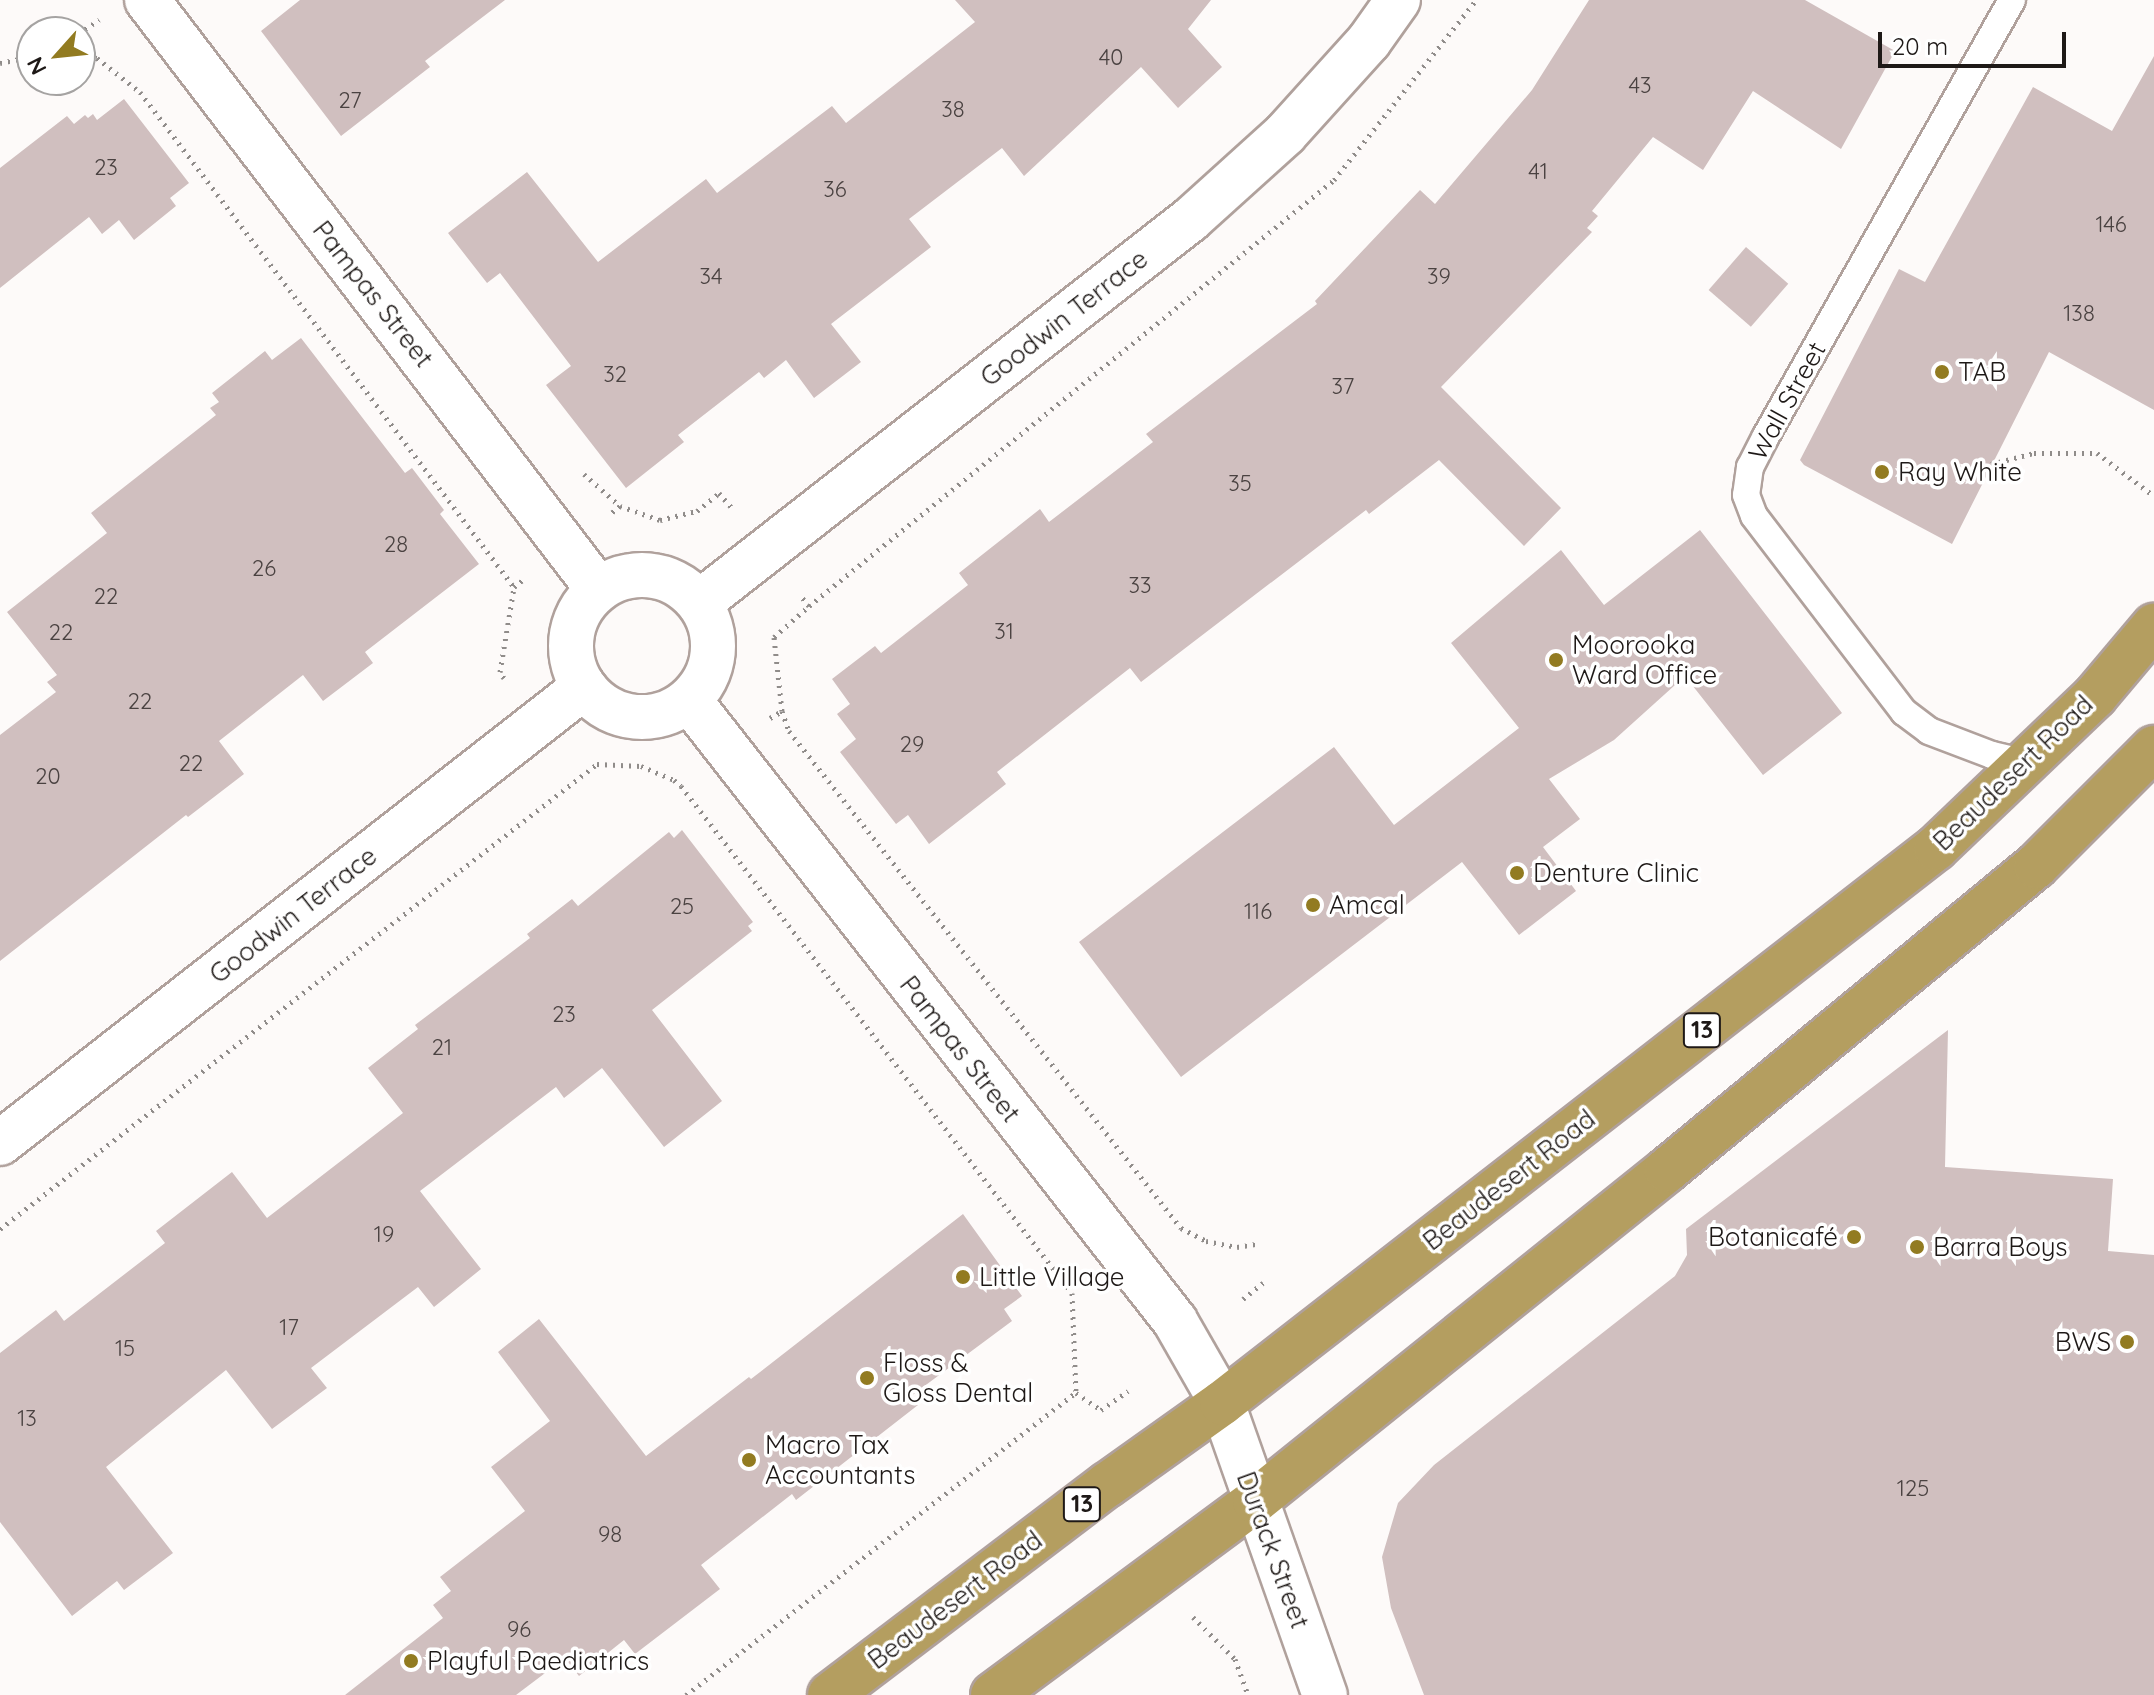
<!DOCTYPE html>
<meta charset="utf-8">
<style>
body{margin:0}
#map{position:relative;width:2154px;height:1695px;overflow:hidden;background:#fdfaf9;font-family:Quicksand,sans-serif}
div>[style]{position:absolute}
.building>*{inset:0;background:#d0bfbf;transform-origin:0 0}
.path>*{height:5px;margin-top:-2.5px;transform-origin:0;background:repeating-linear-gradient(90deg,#908c8a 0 2px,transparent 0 8px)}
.roads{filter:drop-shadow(2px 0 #b0a19c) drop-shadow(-2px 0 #b0a19c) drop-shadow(0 2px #b0a19c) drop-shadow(0 -2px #b0a19c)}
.service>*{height:26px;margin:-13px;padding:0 13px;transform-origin:13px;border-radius:13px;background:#fff}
.minor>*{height:44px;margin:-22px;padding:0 22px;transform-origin:22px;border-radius:22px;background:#fff}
.minor>.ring{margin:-22px;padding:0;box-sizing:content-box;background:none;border:44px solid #fff;border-radius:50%}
.trunk>*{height:44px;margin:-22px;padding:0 22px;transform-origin:22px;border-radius:22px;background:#b49e60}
.dots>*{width:22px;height:22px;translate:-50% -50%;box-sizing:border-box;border:4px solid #fff;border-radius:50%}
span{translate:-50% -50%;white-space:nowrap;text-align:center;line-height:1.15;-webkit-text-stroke:7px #fff;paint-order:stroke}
.number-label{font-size:22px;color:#4a4241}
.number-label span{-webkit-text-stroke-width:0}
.shield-label span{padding:2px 6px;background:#fff;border:2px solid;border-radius:6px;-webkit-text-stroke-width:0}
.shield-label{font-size:24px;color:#1e1917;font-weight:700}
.street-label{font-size:26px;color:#1e1917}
.poi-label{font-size:26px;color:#1e1917}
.left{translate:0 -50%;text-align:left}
.right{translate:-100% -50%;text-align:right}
.north{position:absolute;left:16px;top:16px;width:80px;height:80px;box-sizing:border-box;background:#fff;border:2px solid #a5a3a2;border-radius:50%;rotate:243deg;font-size:22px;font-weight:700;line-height:32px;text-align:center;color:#1e1917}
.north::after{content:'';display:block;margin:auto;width:28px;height:36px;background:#927b21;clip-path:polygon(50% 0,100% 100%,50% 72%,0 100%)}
.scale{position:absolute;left:1878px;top:32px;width:188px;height:36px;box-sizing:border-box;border:4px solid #1e1917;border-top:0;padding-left:10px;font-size:24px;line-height:28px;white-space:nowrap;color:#1e1917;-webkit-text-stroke:6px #fff;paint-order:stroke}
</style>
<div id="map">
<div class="building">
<i style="clip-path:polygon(300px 0,505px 0,425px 61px,430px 67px,341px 136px,261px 31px)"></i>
<i style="clip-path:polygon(955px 0,1211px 0,1188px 29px,1222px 67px,1178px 108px,1141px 67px,1024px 176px,1002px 148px,909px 219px,931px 247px,831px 324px,861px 362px,814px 398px,786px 360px,764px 378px,759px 372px,678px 435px,684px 442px,626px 488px,546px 385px,571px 366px,500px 273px,487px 283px,448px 233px,527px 172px,598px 262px,706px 179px,717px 193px,832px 106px,846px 123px,975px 22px)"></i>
<i style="clip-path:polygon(1589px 0,1805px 0,1895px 51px,1841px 149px,1753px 91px,1703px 170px,1653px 137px,1592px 211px,1598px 216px,1587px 228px,1592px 232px,1441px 387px,1561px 508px,1524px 546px,1439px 460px,1369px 514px,1366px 510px,1141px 682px,1130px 668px,997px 772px,1006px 784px,929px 844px,908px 815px,896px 824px,840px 752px,856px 739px,837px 714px,850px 704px,832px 679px,875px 646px,881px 653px,968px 585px,959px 573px,1040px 509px,1049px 522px,1153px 442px,1146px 434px,1317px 304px,1315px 301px,1420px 190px,1435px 204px,1532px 90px)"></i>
<i style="clip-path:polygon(2154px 56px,2154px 410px,2049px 352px,1952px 544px,1804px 465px,1800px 460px,1899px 269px,1925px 282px,2033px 87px,2112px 131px)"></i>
<i style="clip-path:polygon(124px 99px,189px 183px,170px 198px,176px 206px,134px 240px,119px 220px,102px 234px,89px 217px,0 288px,0 168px,67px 116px,74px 124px,85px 115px,88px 118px,93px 114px,97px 120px)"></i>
<i style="left:1746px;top:247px;width:56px;height:57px;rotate:41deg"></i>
<i style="clip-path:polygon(301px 338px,405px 473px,412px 468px,444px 510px,440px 514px,479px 564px,365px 652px,373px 663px,323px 701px,303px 675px,219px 741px,244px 774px,188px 817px,186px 815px,0 961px,0 735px,56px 692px,47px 682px,57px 675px,7px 612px,107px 533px,91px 513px,216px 415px,210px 408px,219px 402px,212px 393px,265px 351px,272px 360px)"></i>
<i style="clip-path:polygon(1700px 530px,1842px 713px,1763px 775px,1685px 676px,1614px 740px,1549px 779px,1580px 819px,1543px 847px,1576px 891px,1519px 935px,1462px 862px,1181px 1077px,1079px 942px,1334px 747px,1394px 825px,1519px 728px,1451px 643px,1561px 550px,1604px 605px)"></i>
<i style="clip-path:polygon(682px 830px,753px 922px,748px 926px,752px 931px,652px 1010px,722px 1101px,664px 1147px,602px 1068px,564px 1098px,556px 1087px,420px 1191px,481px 1269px,434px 1307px,418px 1287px,311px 1368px,327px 1388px,272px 1429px,226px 1370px,106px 1467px,173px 1553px,124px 1590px,117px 1581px,72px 1616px,0 1522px,0 1353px,56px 1310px,64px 1321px,165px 1243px,156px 1231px,232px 1172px,267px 1218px,403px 1113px,368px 1068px,418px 1029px,415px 1025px,530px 938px,527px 934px,572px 899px,578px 906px,669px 832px,674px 838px)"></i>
<i style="clip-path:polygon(1948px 1030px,1945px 1167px,2113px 1179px,2108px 1251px,2154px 1255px,2154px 1695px,1424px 1695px,1391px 1608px,1382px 1557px,1398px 1503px,1434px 1465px,1675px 1276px,1687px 1255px,1686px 1229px)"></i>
<i style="clip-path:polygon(963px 1214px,1022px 1296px,1004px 1309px,1012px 1321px,911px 1396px,918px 1405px,796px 1500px,792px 1494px,701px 1565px,720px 1589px,635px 1654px,624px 1640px,579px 1676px,565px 1658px,516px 1695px,345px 1695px,443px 1618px,433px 1605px,451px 1591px,440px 1577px,525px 1511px,491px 1467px,550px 1421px,498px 1352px,539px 1319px,646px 1456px,749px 1377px,751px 1379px)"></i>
</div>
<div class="path">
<i style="left:80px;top:42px;width:14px;rotate:-69deg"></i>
<i style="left:85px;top:29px;width:17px;rotate:-33deg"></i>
<i style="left:80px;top:55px;width:17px;rotate:10deg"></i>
<i style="left:97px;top:58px;width:55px;rotate:38.3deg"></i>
<i style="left:140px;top:92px;width:620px;rotate:52.93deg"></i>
<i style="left:0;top:63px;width:33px;rotate:-12deg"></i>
<i style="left:1991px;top:464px;width:44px;rotate:-14.3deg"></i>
<i style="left:2034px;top:453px;width:63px"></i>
<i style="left:2097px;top:453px;width:71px;rotate:37deg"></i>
<i style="left:584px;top:474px;width:48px;rotate:41.6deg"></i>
<i style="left:620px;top:506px;width:14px;rotate:141deg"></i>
<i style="left:620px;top:506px;width:42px;rotate:19.3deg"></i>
<i style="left:660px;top:520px;width:38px;rotate:-14deg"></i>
<i style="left:697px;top:511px;width:28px;rotate:-39deg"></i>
<i style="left:719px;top:493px;width:21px;rotate:49deg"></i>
<i style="left:809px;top:606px;width:676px;rotate:-39.06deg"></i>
<i style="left:1334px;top:180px;width:229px;rotate:-51.7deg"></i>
<i style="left:504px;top:678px;width:7px;rotate:-124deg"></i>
<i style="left:500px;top:672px;width:86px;rotate:-80.6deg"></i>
<i style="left:514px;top:587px;width:13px;rotate:-39deg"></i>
<i style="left:782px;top:711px;width:74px;rotate:-96.2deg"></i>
<i style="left:774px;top:637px;width:47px;rotate:-41.5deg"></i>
<i style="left:809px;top:606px;width:14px;rotate:-129deg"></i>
<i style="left:770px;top:718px;width:14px;rotate:-30deg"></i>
<i style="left:782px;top:711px;width:21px;rotate:71deg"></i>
<i style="left:789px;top:731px;width:633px;rotate:51.74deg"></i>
<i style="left:1181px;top:1228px;width:28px;rotate:27deg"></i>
<i style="left:1206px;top:1241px;width:32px;rotate:11deg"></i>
<i style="left:1237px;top:1247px;width:20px;rotate:-9deg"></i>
<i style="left:0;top:1229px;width:757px;rotate:-37.91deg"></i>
<i style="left:597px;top:764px;width:44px;rotate:2.6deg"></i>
<i style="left:641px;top:766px;width:36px;rotate:23deg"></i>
<i style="left:674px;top:780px;width:9px;rotate:41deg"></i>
<i style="left:681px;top:786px;width:640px;rotate:52.36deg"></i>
<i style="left:1072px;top:1293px;width:100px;rotate:87.7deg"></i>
<i style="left:1243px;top:1299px;width:26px;rotate:-39deg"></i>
<i style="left:1193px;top:1617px;width:59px;rotate:45deg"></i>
<i style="left:1235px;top:1659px;width:38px;rotate:70deg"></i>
<i style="left:686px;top:1695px;width:493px;rotate:-37.8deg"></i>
<i style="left:1076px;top:1393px;width:30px;rotate:34deg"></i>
<i style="left:1101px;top:1410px;width:33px;rotate:-35deg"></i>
</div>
<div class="roads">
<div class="service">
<i style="left:2012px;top:0;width:501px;rotate:119.43deg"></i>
<i style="left:1766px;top:436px;width:35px;rotate:117deg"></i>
<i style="left:1750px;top:467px;width:28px;rotate:98deg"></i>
<i style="left:1746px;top:495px;width:22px;rotate:69deg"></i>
<i style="left:1754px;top:516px;width:247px;rotate:52.6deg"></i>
<i style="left:1904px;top:712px;width:31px;rotate:37deg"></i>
<i style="left:1929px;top:731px;width:67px;rotate:20.9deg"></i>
<i style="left:1992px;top:755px;width:36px;rotate:13deg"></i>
</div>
<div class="minor">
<i style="left:147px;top:0;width:742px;rotate:52.56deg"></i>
<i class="ring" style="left:571px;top:575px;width:98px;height:98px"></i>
<i style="left:699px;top:603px;width:624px;rotate:-37.97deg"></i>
<i style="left:1191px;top:219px;width:127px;rotate:-42.1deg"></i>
<i style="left:1285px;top:134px;width:125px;rotate:-47.9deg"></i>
<i style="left:1369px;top:41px;width:50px;rotate:-54.7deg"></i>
<i style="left:689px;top:700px;width:789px;rotate:51.95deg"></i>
<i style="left:1175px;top:1321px;width:95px;rotate:60.2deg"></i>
<i style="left:1222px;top:1403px;width:310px;rotate:70.6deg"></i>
<i style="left:0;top:1143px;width:741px;rotate:-37.98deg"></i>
</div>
<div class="trunk">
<i style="left:830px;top:1695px;width:348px;rotate:-37.2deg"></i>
<i style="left:1107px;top:1485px;width:141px;rotate:-35.5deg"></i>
<i style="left:1222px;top:1403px;width:904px;rotate:-37.86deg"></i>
<i style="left:1936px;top:848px;width:220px;rotate:-43.7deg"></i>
<i style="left:2095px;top:696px;width:92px;rotate:-49.9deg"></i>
<i style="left:993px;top:1695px;width:326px;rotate:-36.5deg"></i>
<i style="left:1255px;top:1501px;width:528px;rotate:-38.78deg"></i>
<i style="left:1667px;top:1170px;width:478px;rotate:-39.5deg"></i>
<i style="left:2036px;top:866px;width:167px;rotate:-45deg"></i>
</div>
</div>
<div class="dots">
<i style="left:1942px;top:372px;background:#927b21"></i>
<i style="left:1882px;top:472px;background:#927b21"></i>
<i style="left:1556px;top:660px;background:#927b21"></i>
<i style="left:1517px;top:873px;background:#927b21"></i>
<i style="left:1313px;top:905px;background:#927b21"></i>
<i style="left:1854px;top:1237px;background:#927b21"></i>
<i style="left:1917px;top:1247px;background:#927b21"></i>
<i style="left:963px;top:1277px;background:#927b21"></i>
<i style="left:2127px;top:1342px;background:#927b21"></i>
<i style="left:867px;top:1378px;background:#927b21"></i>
<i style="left:749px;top:1460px;background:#927b21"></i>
<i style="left:411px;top:1661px;background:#927b21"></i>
</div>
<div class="number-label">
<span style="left:1111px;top:58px">40</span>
<span style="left:1640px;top:86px">43</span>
<span style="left:350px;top:101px">27</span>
<span style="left:953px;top:110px">38</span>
<span style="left:106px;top:168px">23</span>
<span style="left:1538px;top:172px">41</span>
<span style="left:835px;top:190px">36</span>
<span style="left:2111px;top:225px">146</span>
<span style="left:711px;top:277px">34</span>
<span style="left:1439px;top:277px">39</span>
<span style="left:2079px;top:314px">138</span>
<span style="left:615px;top:375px">32</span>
<span style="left:1343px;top:387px">37</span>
<span style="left:1240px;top:484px">35</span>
<span style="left:396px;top:545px">28</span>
<span style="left:264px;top:569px">26</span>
<span style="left:1140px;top:586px">33</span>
<span style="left:106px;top:597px">22</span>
<span style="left:1004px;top:632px">31</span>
<span style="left:61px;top:633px">22</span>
<span style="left:140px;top:702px">22</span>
<span style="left:912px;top:745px">29</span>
<span style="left:191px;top:764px">22</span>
<span style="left:48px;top:777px">20</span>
<span style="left:682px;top:907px">25</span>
<span style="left:1258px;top:912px">116</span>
<span style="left:564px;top:1015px">23</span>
<span style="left:442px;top:1048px">21</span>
<span style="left:384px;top:1235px">19</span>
<span style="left:289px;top:1328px">17</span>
<span style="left:125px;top:1349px">15</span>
<span style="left:27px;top:1419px">13</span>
<span style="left:1913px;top:1489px">125</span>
<span style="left:610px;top:1535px">98</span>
<span style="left:519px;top:1630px">96</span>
</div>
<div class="shield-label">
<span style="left:1702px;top:1030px">13</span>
<span style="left:1082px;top:1504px">13</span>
</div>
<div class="street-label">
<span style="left:373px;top:294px;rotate:52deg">Pampas Street</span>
<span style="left:1064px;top:318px;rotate:-38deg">Goodwin Terrace</span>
<span style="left:1787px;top:401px;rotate:-61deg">Wall Street</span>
<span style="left:2013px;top:773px;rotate:-44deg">Beaudesert Road</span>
<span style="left:293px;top:915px;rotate:-38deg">Goodwin Terrace</span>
<span style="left:960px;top:1049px;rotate:52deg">Pampas Street</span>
<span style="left:1509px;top:1180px;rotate:-38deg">Beaudesert Road</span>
<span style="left:1273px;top:1550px;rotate:70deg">Durack Street</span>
<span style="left:955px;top:1600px;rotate:-37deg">Beaudesert Road</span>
</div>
<div class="poi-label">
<span class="left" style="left:1958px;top:372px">TAB</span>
<span class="left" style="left:1898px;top:472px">Ray White</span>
<span class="left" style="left:1572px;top:660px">Moorooka<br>Ward Office</span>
<span class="left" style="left:1533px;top:873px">Denture Clinic</span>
<span class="left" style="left:1329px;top:905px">Amcal</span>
<span class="right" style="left:1838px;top:1237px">Botanicafé</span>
<span class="left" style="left:1933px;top:1247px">Barra Boys</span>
<span class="left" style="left:979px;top:1277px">Little Village</span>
<span class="right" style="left:2111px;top:1342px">BWS</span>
<span class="left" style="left:883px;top:1378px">Floss &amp;<br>Gloss Dental</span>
<span class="left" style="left:765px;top:1460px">Macro Tax<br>Accountants</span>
<span class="left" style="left:427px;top:1661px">Playful Paediatrics</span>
</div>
<div class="north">N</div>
<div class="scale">20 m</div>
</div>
